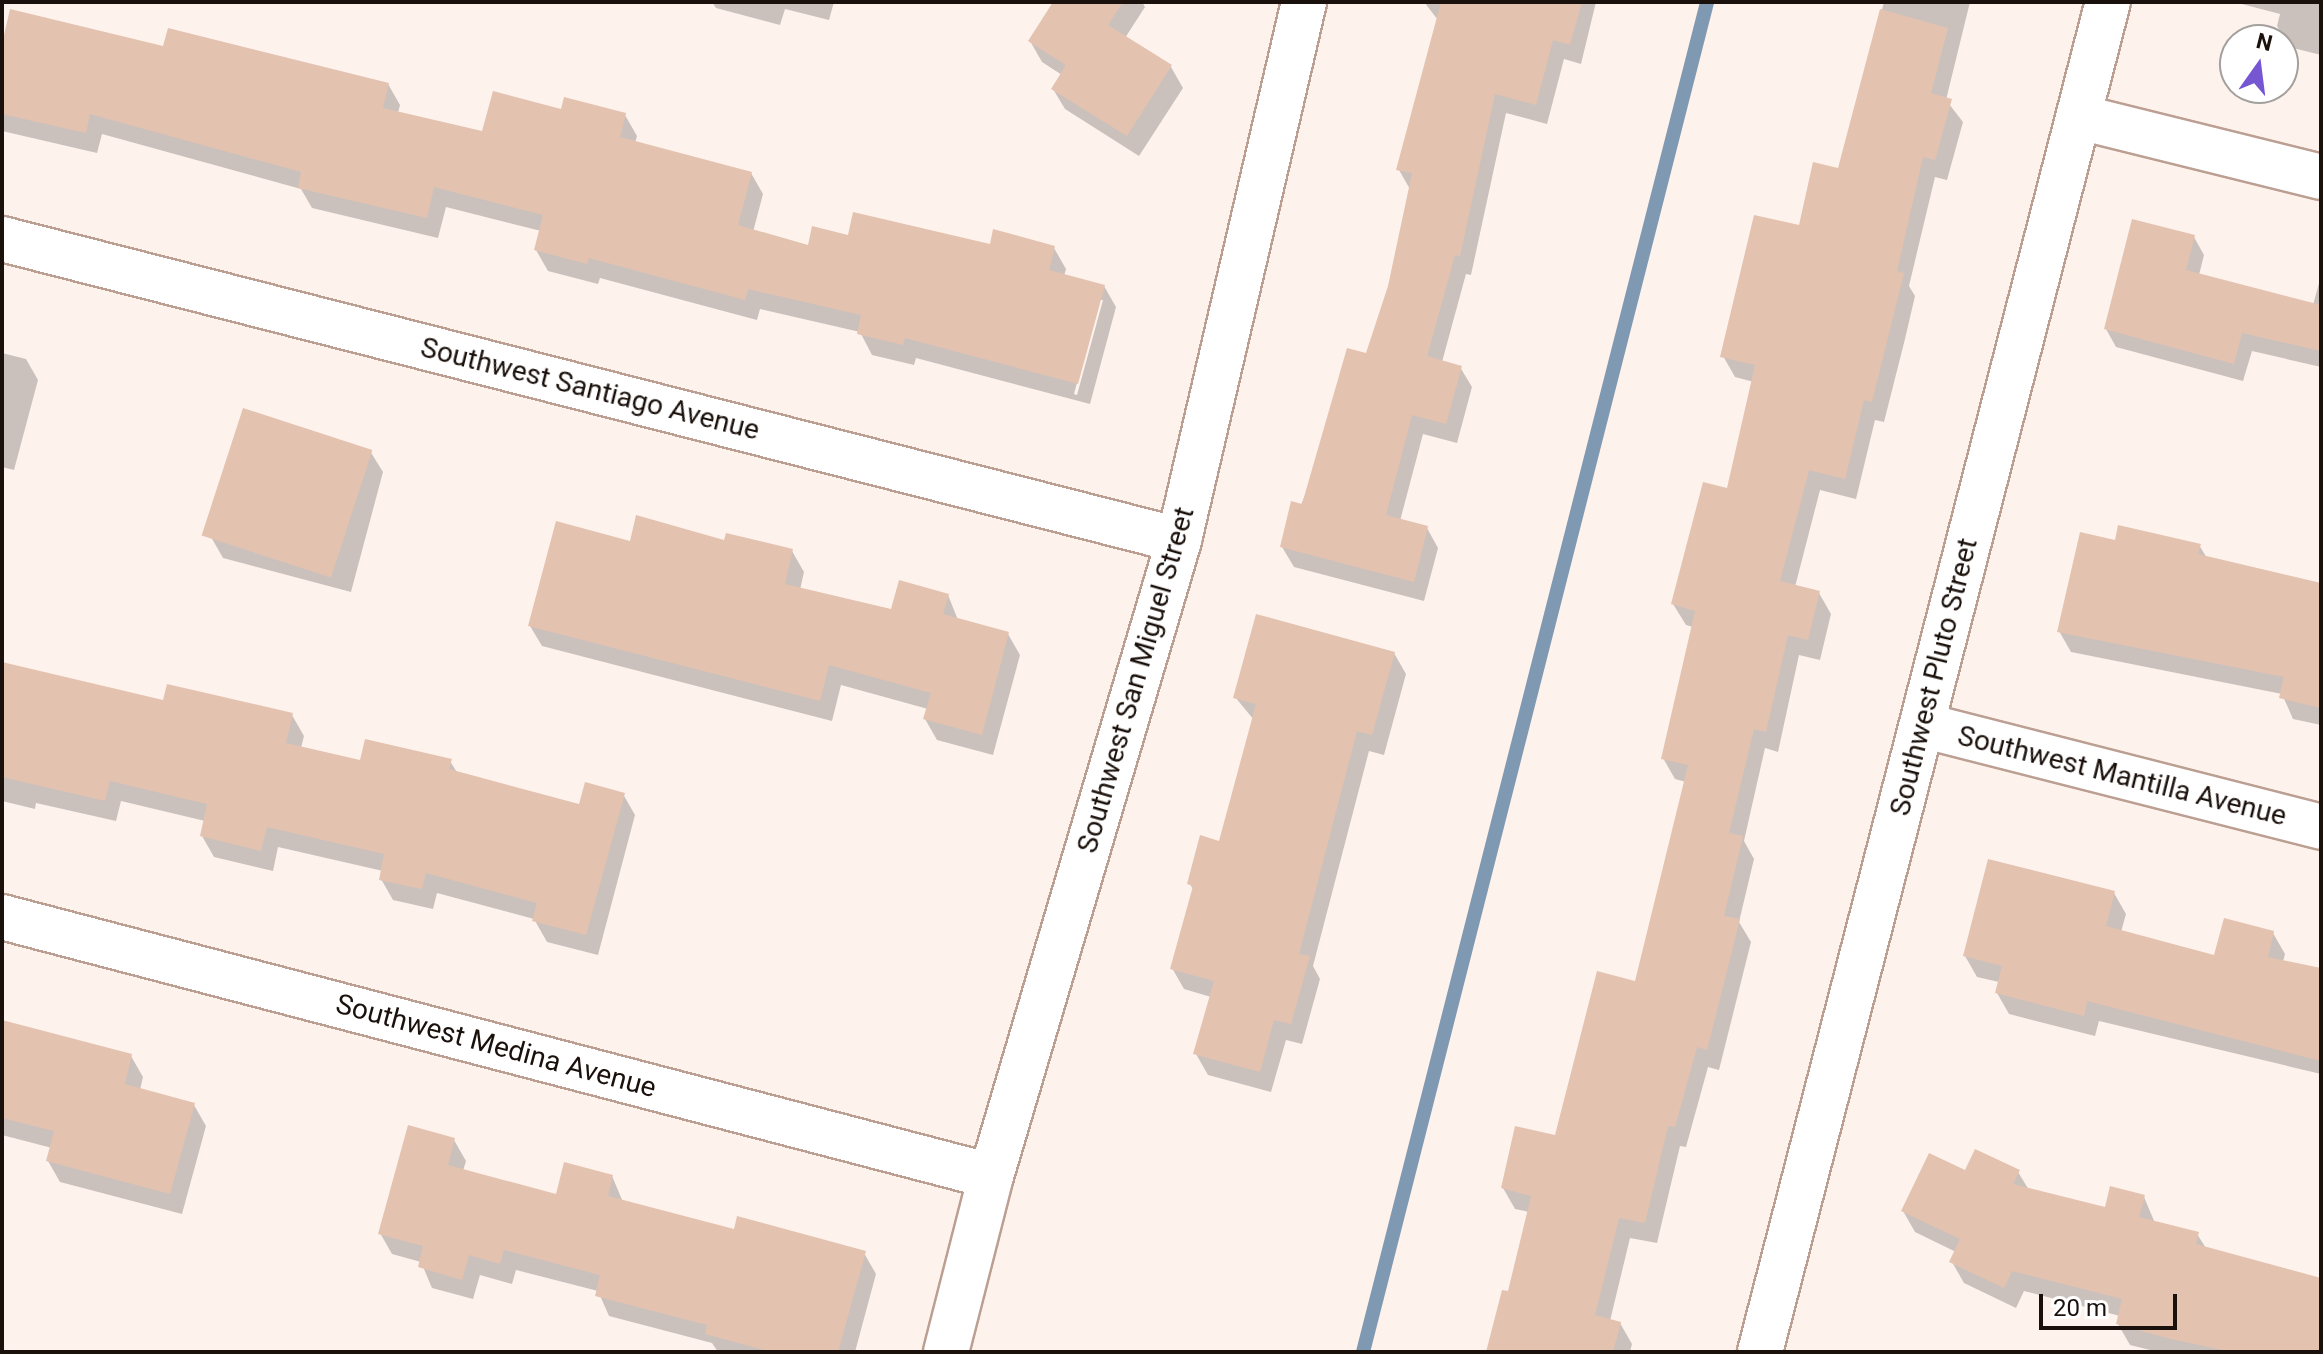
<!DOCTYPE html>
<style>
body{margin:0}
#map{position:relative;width:2323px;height:1354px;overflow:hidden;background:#fef2ec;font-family:Roboto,sans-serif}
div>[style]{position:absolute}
.shadow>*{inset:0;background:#0003}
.stream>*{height:14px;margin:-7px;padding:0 7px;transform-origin:7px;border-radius:7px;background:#8099b2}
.building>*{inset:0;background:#e4c2b0;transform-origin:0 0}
.roads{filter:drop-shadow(2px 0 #bb9f92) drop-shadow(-2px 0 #bb9f92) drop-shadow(0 2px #bb9f92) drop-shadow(0 -2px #bb9f92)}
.street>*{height:44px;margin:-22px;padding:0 22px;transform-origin:22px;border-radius:22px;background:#fff}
span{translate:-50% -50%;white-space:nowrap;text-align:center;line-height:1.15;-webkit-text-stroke:7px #fff;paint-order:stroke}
.street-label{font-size:28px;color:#1b110c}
.frame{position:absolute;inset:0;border:4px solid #1b110c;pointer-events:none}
.north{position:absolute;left:2219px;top:24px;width:80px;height:80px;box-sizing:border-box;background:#fff;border:2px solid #a4a09e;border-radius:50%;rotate:14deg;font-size:22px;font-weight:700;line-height:32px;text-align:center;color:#1b110c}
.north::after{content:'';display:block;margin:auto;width:28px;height:36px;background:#7657d1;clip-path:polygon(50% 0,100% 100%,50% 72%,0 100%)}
.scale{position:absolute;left:2039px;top:1294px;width:138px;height:36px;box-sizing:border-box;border:4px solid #1b110c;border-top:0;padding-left:10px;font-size:24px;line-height:28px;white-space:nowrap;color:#1b110c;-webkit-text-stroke:6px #fff;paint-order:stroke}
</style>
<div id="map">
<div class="shadow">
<i style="clip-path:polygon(712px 2px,834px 2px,829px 20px,785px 9px,780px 25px,716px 8px)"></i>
<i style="clip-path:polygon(1055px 2px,1142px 2px,1145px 7px,1125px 38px,1171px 67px,1183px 88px,1139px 156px,1065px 109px,1053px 89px,1062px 75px,1042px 62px,1030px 41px)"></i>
<i style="clip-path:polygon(1424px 2px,1596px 2px,1581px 64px,1564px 59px,1547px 124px,1506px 113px,1471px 275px,1466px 274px,1442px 362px,1460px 367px,1472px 387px,1457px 443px,1423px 434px,1400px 521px,1427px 528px,1438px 548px,1424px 601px,1294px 567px,1282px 547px,1368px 355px,1390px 287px,1411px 191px,1399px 170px,1438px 20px)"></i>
<i style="clip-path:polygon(1884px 2px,1970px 2px,1946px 100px,1963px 122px,1947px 180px,1935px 177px,1909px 286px,1915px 296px,1905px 339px,1884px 422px,1875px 420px,1856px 499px,1820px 490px,1795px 587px,1819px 593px,1831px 614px,1820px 660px,1799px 655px,1778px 752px,1765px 748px,1744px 841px,1754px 859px,1739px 922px,1751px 942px,1719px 1070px,1708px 1067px,1686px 1147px,1680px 1146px,1657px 1243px,1630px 1238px,1610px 1321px,1620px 1323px,1632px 1344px,1630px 1352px,1488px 1352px,1510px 1294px,1529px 1212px,1515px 1209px,1503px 1188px,1556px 1138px,1637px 983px,1686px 782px,1675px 779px,1663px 758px,1693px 627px,1686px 625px,1673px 604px,1728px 490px,1754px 382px,1735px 377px,1723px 356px,1839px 170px)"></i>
<i style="clip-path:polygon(2234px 2px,2321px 2px,2321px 55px,2289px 47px,2277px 26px,2280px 14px)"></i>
<i style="clip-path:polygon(evenodd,164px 49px,388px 84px,400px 105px,398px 113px,484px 134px,563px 111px,625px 115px,637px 136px,635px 143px,751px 173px,763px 194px,753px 232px,809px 247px,850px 237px,1054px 248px,1066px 269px,1064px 276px,1104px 286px,1116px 307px,1090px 404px,916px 358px,914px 365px,872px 355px,860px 332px,760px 309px,757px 320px,600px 278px,598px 284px,548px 271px,536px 250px,541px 231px,446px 207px,438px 238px,312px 208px,301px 189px,102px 134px,97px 153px,2px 131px,2px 52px,164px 49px,1099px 300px,1103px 300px,1077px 395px,1074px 394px,1099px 300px)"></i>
<i style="clip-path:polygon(2194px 237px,2204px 255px,2199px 275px,2313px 305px,2321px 276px,2321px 367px,2252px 351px,2243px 381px,2116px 347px,2106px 329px)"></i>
<i style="clip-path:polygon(2px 353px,26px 359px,38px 380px,14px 470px,2px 467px)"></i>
<i style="clip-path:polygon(370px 451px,383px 472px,351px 592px,223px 558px,211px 537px)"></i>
<i style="clip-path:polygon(726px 542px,792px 551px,804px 572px,800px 590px,892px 612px,948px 595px,958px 620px,1008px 634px,1020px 655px,993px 755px,937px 740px,925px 719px,928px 709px,841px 685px,832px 721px,542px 646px,530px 626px,631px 543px)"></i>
<i style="clip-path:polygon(2199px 545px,2207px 558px,2321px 585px,2321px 725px,2293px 719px,2282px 694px,2071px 652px,2059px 631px)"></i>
<i style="clip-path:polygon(1394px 653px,1406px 674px,1384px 755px,1369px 751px,1313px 966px,1320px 979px,1302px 1044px,1286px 1040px,1271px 1092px,1208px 1075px,1196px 1054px,1211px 997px,1184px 989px,1172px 968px,1194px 891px,1190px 884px,1221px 843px,1254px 720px,1235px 697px)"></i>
<i style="clip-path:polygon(2px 671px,165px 702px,292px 715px,304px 736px,301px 748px,362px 762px,450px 761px,458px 774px,580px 806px,623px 794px,635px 815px,598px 955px,547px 942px,534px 919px,437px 893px,433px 909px,393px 900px,381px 879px,383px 871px,278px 847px,273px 871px,214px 857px,202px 836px,205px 821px,121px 801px,116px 821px,36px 803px,35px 809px,2px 801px)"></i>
<i style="clip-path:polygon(2114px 893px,2126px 914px,2121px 932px,2216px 957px,2273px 933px,2285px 954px,2283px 962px,2321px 970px,2321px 1074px,2099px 1021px,2095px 1036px,2009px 1014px,1997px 993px,1999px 982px,1977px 977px,1965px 956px)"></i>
<i style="clip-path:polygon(2px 1022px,131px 1056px,143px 1077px,140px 1090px,194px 1105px,206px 1126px,182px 1214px,60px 1182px,48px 1161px,52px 1148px,2px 1135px)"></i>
<i style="clip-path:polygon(454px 1140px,466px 1161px,463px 1171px,557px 1196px,612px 1176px,623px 1202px,735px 1231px,864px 1253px,876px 1274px,855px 1352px,718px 1352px,712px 1343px,609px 1316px,598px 1291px,516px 1270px,512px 1284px,480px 1275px,473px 1299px,432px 1288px,421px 1262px,392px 1254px,380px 1233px)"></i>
<i style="clip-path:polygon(2018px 1172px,2029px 1190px,2106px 1210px,2144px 1197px,2155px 1223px,2197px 1234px,2206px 1248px,2321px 1280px,2321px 1352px,2158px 1352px,2130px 1345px,2118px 1324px,2120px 1316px,2024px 1291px,2016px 1308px,1964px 1283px,1952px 1262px,1956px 1252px,1915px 1232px,1903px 1211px,1966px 1173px)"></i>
</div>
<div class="stream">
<i style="left:1363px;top:1352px;width:1393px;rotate:-75.7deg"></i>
</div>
<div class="building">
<i style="clip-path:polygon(1053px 2px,1123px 2px,1108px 25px,1172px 65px,1127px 136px,1051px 89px,1066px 65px,1028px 41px)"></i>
<i style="clip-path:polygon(1441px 2px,1582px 2px,1570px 45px,1553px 40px,1536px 105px,1495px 94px,1460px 256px,1455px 255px,1427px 356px,1462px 366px,1446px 424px,1412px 415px,1386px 515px,1428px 526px,1414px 582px,1280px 547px,1291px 501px,1302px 504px,1347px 348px,1366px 353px,1388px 286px,1412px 173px,1396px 170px)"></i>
<i style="clip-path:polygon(10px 9px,163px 46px,168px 28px,389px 83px,383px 108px,482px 131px,493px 91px,561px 109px,564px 97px,626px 113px,620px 137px,752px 172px,738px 225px,808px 245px,812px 226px,848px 235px,853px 212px,990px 244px,993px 229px,1055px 246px,1049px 270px,1105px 285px,1078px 384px,905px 338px,903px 345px,857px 334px,861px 315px,748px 289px,745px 300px,589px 258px,587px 264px,534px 250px,543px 215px,434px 187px,427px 218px,298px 188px,301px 172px,90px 114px,86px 133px,2px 114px,2px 44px)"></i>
<i style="clip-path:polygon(1880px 9px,1948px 28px,1931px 93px,1952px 99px,1935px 160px,1923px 157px,1897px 271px,1904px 273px,1872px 402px,1864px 400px,1845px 479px,1809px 470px,1780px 581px,1820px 591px,1808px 640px,1788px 635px,1766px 732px,1754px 729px,1729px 833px,1743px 836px,1724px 916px,1740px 919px,1707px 1050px,1697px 1047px,1675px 1127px,1668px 1126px,1645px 1223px,1619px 1218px,1595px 1315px,1621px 1322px,1613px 1352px,1486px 1352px,1502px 1290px,1508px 1291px,1531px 1196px,1501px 1188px,1515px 1126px,1555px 1135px,1597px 971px,1635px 981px,1688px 765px,1661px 759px,1695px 611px,1671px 604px,1703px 482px,1727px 488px,1755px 365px,1720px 357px,1754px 215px,1799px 225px,1813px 162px,1838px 168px)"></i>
<i style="clip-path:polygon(2132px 219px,2195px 235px,2186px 270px,2321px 305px,2321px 351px,2242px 333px,2234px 364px,2104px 329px)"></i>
<i style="left:243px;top:408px;width:136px;height:134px;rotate:18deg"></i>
<i style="clip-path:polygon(636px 515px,724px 540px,726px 533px,793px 549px,785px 584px,891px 609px,899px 580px,949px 594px,943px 614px,1009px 632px,982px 735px,923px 719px,931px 693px,829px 665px,820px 701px,528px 626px,556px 521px,630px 541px)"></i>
<i style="clip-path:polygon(2118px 525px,2201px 544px,2198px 554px,2321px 583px,2321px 708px,2279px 698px,2284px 677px,2057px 632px,2080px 532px,2115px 540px)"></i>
<i style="clip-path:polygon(1256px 614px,1395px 652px,1372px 735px,1357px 731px,1299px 954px,1310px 956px,1291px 1024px,1274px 1020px,1260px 1072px,1193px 1054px,1214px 981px,1170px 969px,1193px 886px,1187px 884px,1200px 835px,1219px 841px,1256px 704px,1233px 698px)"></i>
<i style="clip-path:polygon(2px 662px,163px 700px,167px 684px,293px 713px,286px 743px,360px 760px,365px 739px,452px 759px,449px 769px,579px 804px,585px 782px,625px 793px,586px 935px,532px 921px,537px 903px,426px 873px,422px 889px,379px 880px,384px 854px,267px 827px,261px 851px,200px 836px,207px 804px,110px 781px,105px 801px,2px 777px)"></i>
<i style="clip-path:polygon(1988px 859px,2115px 891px,2106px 926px,2214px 955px,2224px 918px,2274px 931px,2268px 957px,2321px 968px,2321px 1061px,2087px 1001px,2084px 1016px,1995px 993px,2002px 966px,1963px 956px)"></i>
<i style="clip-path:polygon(2px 1020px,132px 1054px,125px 1084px,195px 1103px,170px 1194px,46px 1161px,54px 1131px,2px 1118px)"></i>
<i style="clip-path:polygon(408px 1125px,455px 1138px,448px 1165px,556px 1194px,564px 1162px,613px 1175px,608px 1196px,734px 1229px,737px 1216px,866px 1251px,838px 1352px,771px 1352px,705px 1334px,707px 1325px,595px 1296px,600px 1275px,504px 1250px,500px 1264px,469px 1255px,462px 1280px,418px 1267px,423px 1246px,378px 1234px)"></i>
<i style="clip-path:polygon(1975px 1149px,2020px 1170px,2013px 1184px,2105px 1207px,2110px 1186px,2145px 1195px,2139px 1217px,2199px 1232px,2196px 1244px,2321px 1278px,2321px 1352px,2232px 1352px,2171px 1339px,2116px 1324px,2122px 1299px,2012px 1271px,2004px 1288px,1949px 1262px,1960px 1239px,1901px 1211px,1929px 1153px,1965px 1170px)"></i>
</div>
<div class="roads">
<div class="street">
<i style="left:2079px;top:117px;width:249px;rotate:13.9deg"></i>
<i style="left:2px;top:239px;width:1215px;rotate:14.35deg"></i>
<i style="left:1922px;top:725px;width:412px;rotate:14.3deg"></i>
<i style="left:2px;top:917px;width:1022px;rotate:14.68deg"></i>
<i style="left:946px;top:1352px;width:182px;rotate:-75.7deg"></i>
<i style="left:991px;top:1176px;width:663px;rotate:-73.53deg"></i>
<i style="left:1179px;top:540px;width:552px;rotate:-76.92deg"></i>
<i style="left:1760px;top:1352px;width:1394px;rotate:-75.55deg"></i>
</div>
</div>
<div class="street-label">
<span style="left:590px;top:389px;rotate:14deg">Southwest Santiago Avenue</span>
<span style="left:1934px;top:677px;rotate:-76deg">Southwest Pluto Street</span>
<span style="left:1136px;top:680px;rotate:-74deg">Southwest San Miguel Street</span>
<span style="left:2122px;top:776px;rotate:14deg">Southwest Mantilla Avenue</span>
<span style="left:496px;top:1046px;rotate:15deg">Southwest Medina Avenue</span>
</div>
<div class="frame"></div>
<div class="north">N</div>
<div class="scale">20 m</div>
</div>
